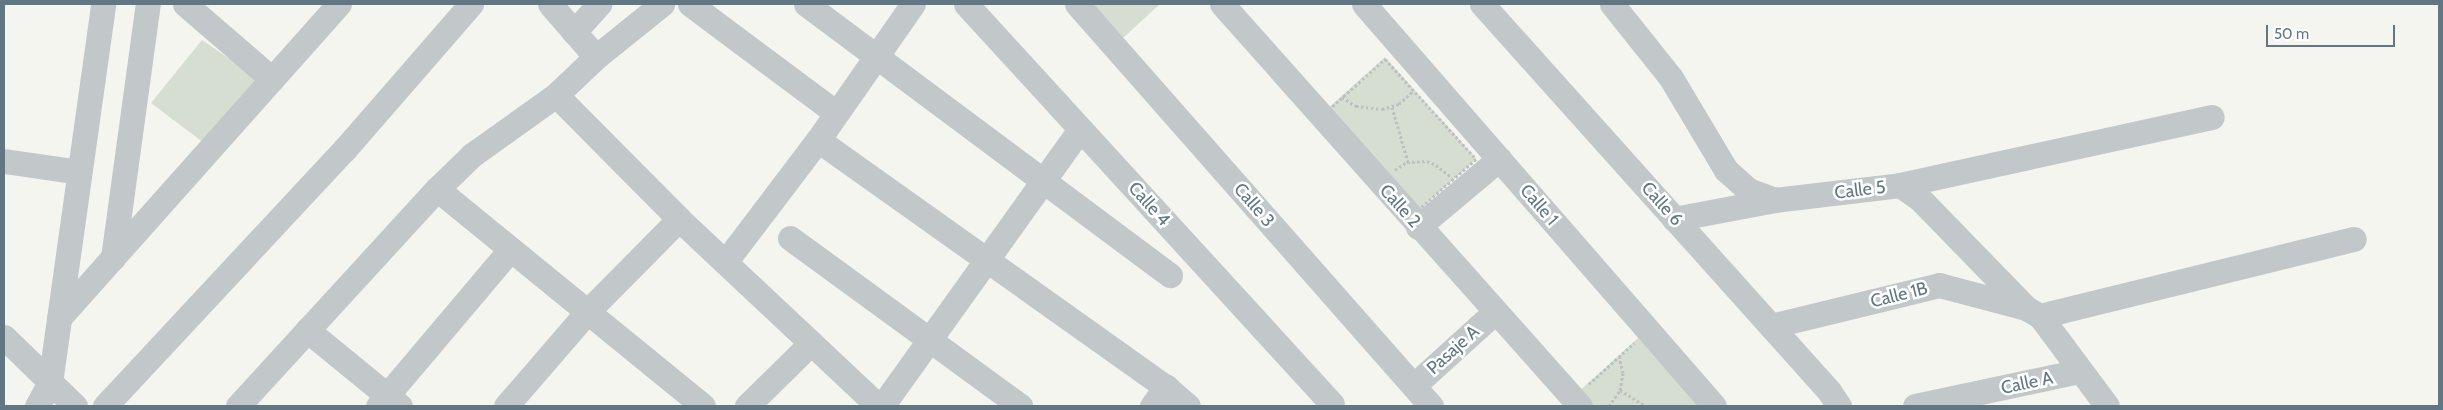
<!DOCTYPE html>
<style>
body{margin:0}
#map{position:relative;width:2443px;height:410px;overflow:hidden;background:#f5f5f0;font-family:Cabin,sans-serif}
div>[style]{position:absolute}
.green>*{inset:0;background:#d6ddd1;transform-origin:0 0}
.path>*{height:3px;margin-top:-1.5px;transform-origin:0;background:repeating-linear-gradient(90deg,#bdc0c2 0 2.5px,transparent 0 5px)}
.minor>*{height:25px;margin:-12.5px;padding:0 12.5px;transform-origin:12.5px;border-radius:12.5px;background:#c2c7c9}
span{translate:-50% -50%;white-space:nowrap;text-align:center;line-height:1.15;-webkit-text-stroke:5px #fff;paint-order:stroke}
.street-label{font-size:18px;color:#617884}
.frame{position:absolute;inset:0;border:5px solid #617884;pointer-events:none}
.scale{position:absolute;left:2266px;top:25px;width:129px;height:22px;box-sizing:border-box;border:2px solid #617884;border-top:0;padding-left:6px;font-size:15px;line-height:18px;white-space:nowrap;color:#617884;-webkit-text-stroke:4px #fff;paint-order:stroke}
</style>
<div id="map">
<div class="green">
<i style="clip-path:polygon(1092px 4px,1160px 4px,1123px 38px)"></i>
<i style="clip-path:polygon(202px 40px,260px 80px,204px 143px,151px 103px)"></i>
<i style="left:1385px;top:57px;width:137px;height:82px;rotate:48deg"></i>
<i style="clip-path:polygon(1638px 338px,1700px 406px,1587px 406px,1576px 394px)"></i>
</div>
<div class="path">
<i style="left:1385px;top:59px;width:135px;rotate:47.7deg"></i>
<i style="left:1476px;top:159px;width:77px;rotate:138.7deg"></i>
<i style="left:1418px;top:210px;width:3px;rotate:180deg"></i>
<i style="left:1415px;top:210px;width:132px;rotate:-132.9deg"></i>
<i style="left:1325px;top:113px;width:81px;rotate:-42deg"></i>
<i style="left:1342px;top:97px;width:17px;rotate:33deg"></i>
<i style="left:1356px;top:106px;width:26px;rotate:7deg"></i>
<i style="left:1382px;top:109px;width:18px;rotate:-16deg"></i>
<i style="left:1399px;top:104px;width:19px;rotate:-43deg"></i>
<i style="left:1392px;top:107px;width:57px;rotate:73.8deg"></i>
<i style="left:1395px;top:170px;width:14px;rotate:-34deg"></i>
<i style="left:1407px;top:162px;width:20px;rotate:-3deg"></i>
<i style="left:1427px;top:161px;width:10px;rotate:24deg"></i>
<i style="left:1436px;top:165px;width:18px;rotate:38deg"></i>
<i style="left:1589px;top:384px;width:61px;rotate:-42.3deg"></i>
<i style="left:1620px;top:390px;width:31px;rotate:32deg"></i>
<i style="left:1609px;top:406px;width:19px;rotate:-55deg"></i>
<i style="left:1620px;top:390px;width:17px;rotate:-80deg"></i>
<i style="left:1623px;top:373px;width:16px;rotate:-104deg"></i>
</div>
<div class="minor">
<i style="left:185px;top:4px;width:115px;rotate:40.8deg"></i>
<i style="left:550px;top:4px;width:70px;rotate:49deg"></i>
<i style="left:690px;top:4px;width:182px;rotate:36.7deg"></i>
<i style="left:806px;top:4px;width:454px;rotate:36.7deg"></i>
<i style="left:966px;top:4px;width:542px;rotate:47.54deg"></i>
<i style="left:1077px;top:4px;width:536px;rotate:48.63deg"></i>
<i style="left:1222px;top:4px;width:538px;rotate:48.31deg"></i>
<i style="left:1364px;top:4px;width:533px;rotate:48.96deg"></i>
<i style="left:1482px;top:4px;width:520px;rotate:48.12deg"></i>
<i style="left:1829px;top:391px;width:18px;rotate:56deg"></i>
<i style="left:1612px;top:4px;width:95px;rotate:51.4deg"></i>
<i style="left:1671px;top:78px;width:107px;rotate:59.1deg"></i>
<i style="left:1726px;top:170px;width:30px;rotate:42deg"></i>
<i style="left:1748px;top:190px;width:29px;rotate:20deg"></i>
<i style="left:1775px;top:200px;width:126px;rotate:-6.8deg"></i>
<i style="left:1900px;top:185px;width:24px;rotate:35deg"></i>
<i style="left:1920px;top:199px;width:152px;rotate:45.8deg"></i>
<i style="left:2026px;top:308px;width:16px;rotate:30deg"></i>
<i style="left:2040px;top:316px;width:112px;rotate:53.3deg"></i>
<i style="left:574px;top:32px;width:38px;rotate:-48deg"></i>
<i style="left:556px;top:95px;width:175px;rotate:45.2deg"></i>
<i style="left:679px;top:219px;width:273px;rotate:43.2deg"></i>
<i style="left:818px;top:140px;width:427px;rotate:35.4deg"></i>
<i style="left:1166px;top:387px;width:29px;rotate:41deg"></i>
<i style="left:4px;top:161px;width:76px;rotate:8.3deg"></i>
<i style="left:1900px;top:185px;width:319px;rotate:-12.3deg"></i>
<i style="left:437px;top:189px;width:343px;rotate:39.2deg"></i>
<i style="left:1674px;top:219px;width:103px;rotate:-10.7deg"></i>
<i style="left:1418px;top:227px;width:106px;rotate:-40deg"></i>
<i style="left:790px;top:238px;width:285px;rotate:36.1deg"></i>
<i style="left:113px;top:258px;width:256px;rotate:-82.2deg"></i>
<i style="left:726px;top:261px;width:152px;rotate:-52.8deg"></i>
<i style="left:818px;top:140px;width:166px;rotate:-55.1deg"></i>
<i style="left:2040px;top:316px;width:323px;rotate:-13.8deg"></i>
<i style="left:59px;top:318px;width:421px;rotate:-48.3deg"></i>
<i style="left:1771px;top:326px;width:173px;rotate:-13.7deg"></i>
<i style="left:1939px;top:285px;width:90px;rotate:14.8deg"></i>
<i style="left:307px;top:330px;width:120px;rotate:39.3deg"></i>
<i style="left:4px;top:337px;width:99px;rotate:44.2deg"></i>
<i style="left:1421px;top:379px;width:86px;rotate:-42.2deg"></i>
<i style="left:37px;top:406px;width:26px;rotate:-61deg"></i>
<i style="left:50px;top:383px;width:383px;rotate:-82deg"></i>
<i style="left:105px;top:406px;width:350px;rotate:-47deg"></i>
<i style="left:344px;top:150px;width:194px;rotate:-49deg"></i>
<i style="left:238px;top:406px;width:294px;rotate:-47.5deg"></i>
<i style="left:437px;top:189px;width:49px;rotate:-44.2deg"></i>
<i style="left:472px;top:155px;width:103px;rotate:-35.5deg"></i>
<i style="left:556px;top:95px;width:55px;rotate:-43.5deg"></i>
<i style="left:596px;top:57px;width:85px;rotate:-38.8deg"></i>
<i style="left:378px;top:406px;width:204px;rotate:-49.8deg"></i>
<i style="left:506px;top:406px;width:127px;rotate:-49.2deg"></i>
<i style="left:589px;top:310px;width:128px;rotate:-45.3deg"></i>
<i style="left:747px;top:406px;width:90px;rotate:-44.5deg"></i>
<i style="left:882px;top:406px;width:340px;rotate:-54.4deg"></i>
<i style="left:1152px;top:406px;width:24px;rotate:-54deg"></i>
<i style="left:1915px;top:406px;width:169px;rotate:-12deg"></i>
</div>
<div class="street-label">
<span style="left:1860px;top:190px;rotate:-7deg">Calle 5</span>
<span style="left:1149px;top:204px;rotate:48deg">Calle 4</span>
<span style="left:1662px;top:204px;rotate:48deg">Calle 6</span>
<span style="left:1254px;top:205px;rotate:49deg">Calle 3</span>
<span style="left:1539px;top:205px;rotate:49deg">Calle 1</span>
<span style="left:1400px;top:206px;rotate:48deg">Calle 2</span>
<span style="left:1899px;top:295px;rotate:-14deg">Calle 1B</span>
<span style="left:1453px;top:350px;rotate:-42deg">Pasaje A</span>
<span style="left:2027px;top:383px;rotate:-12deg">Calle A</span>
</div>
<div class="frame"></div>
<div class="scale">50 m</div>
</div>
